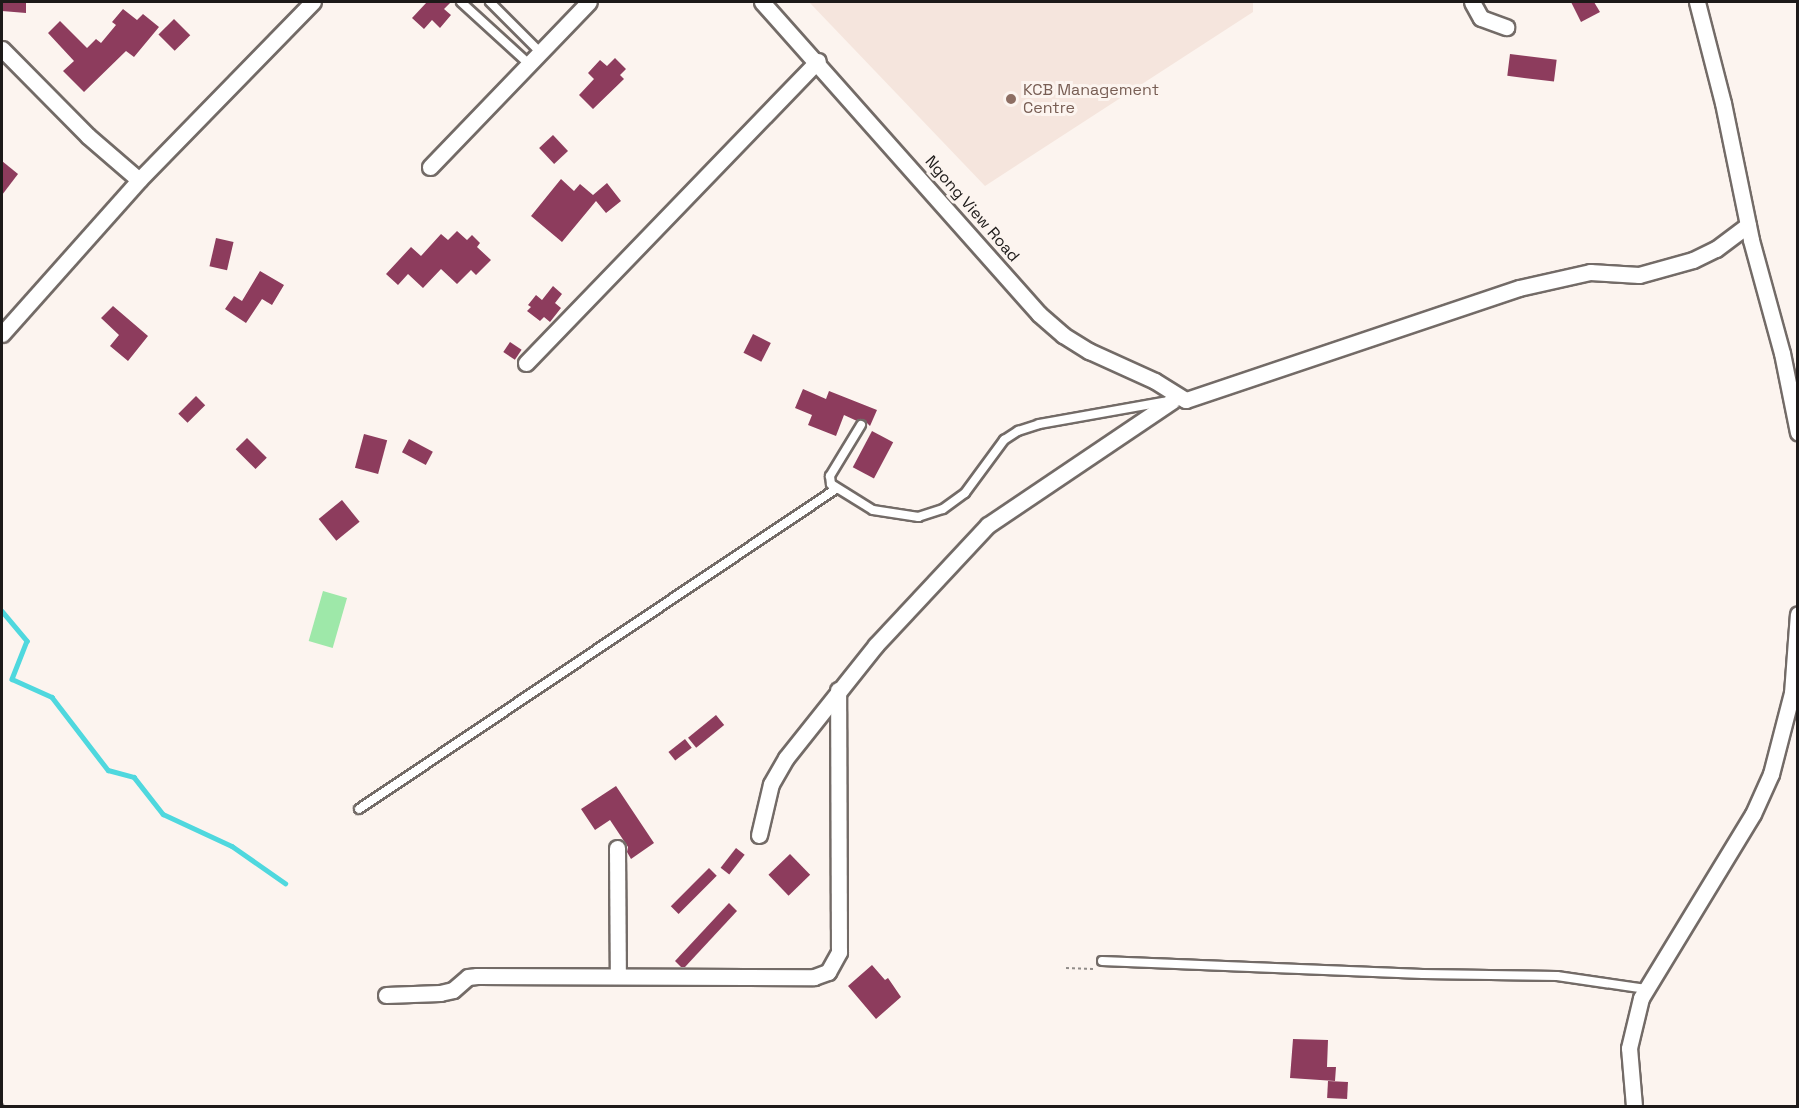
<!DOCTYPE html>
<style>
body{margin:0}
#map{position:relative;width:1799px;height:1108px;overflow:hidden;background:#fcf4ef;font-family:"Space Grotesk",sans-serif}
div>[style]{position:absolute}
.built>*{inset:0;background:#f5e5dd}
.green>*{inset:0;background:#9ee8a9;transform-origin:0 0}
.stream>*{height:4.5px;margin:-2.25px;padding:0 2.25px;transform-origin:2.25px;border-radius:2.25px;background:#4fd8de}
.building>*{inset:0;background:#8d3c5d;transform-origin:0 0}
.path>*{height:2px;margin-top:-1px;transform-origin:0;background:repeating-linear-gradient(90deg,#918c89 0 3px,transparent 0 6px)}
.roads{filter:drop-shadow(2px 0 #736b67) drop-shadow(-2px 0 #736b67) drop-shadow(0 2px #736b67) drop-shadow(0 -2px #736b67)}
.service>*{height:8px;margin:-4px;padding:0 4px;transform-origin:4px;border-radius:4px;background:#fff}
.minor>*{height:15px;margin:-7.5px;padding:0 7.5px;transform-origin:7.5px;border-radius:7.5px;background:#fff}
.dots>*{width:16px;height:16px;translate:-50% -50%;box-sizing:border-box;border:3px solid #fcf4ef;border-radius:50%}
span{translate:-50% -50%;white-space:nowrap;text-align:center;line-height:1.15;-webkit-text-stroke:6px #fcf4ef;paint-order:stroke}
.education-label{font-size:16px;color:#785e54}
.left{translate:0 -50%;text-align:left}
.street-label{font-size:16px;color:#1d1a19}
.frame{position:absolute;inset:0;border:3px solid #1d1a19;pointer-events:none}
</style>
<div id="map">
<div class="built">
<i style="clip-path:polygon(809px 2px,1253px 2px,1253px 12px,985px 186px)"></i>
</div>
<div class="green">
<i style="left:323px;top:591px;width:25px;height:52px;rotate:16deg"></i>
</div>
<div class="stream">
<i style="left:2px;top:611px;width:39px;rotate:50deg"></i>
<i style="left:27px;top:641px;width:41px;rotate:111.5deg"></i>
<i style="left:12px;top:679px;width:44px;rotate:24.2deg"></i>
<i style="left:52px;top:697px;width:92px;rotate:52.5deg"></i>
<i style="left:108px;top:770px;width:27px;rotate:15deg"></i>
<i style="left:134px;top:777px;width:47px;rotate:51.9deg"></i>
<i style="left:163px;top:814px;width:76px;rotate:24.9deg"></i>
<i style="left:232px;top:846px;width:65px;rotate:34.9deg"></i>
</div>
<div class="building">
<i style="clip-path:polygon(2px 2px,26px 2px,26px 13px,2px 11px)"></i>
<i style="clip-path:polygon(427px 2px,451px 2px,444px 9px,451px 15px,440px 28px,432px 20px,424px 29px,412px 18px)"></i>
<i style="clip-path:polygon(1571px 2px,1594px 2px,1600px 12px,1581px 22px)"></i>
<i style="clip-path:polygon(123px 9px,137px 20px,143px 14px,159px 27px,134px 57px,126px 51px,84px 92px,63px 71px,74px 61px,48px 33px,60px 21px,87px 48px,96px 39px,101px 43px,116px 25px,112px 22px)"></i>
<i style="left:174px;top:19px;width:23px;height:22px;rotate:45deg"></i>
<i style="left:1510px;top:54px;width:47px;height:22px;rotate:7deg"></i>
<i style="clip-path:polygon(615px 58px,626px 69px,620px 75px,624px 79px,593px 109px,579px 95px,594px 79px,588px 73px,600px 60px,607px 66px)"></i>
<i style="left:553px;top:135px;width:22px;height:19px;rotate:47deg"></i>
<i style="clip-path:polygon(2px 161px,18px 174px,2px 195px)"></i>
<i style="clip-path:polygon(561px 179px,574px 191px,580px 184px,593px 195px,607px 183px,621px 201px,606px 213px,596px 201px,562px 242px,531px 216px)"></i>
<i style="clip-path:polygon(457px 231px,467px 240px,472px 235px,480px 243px,477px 247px,491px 260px,476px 275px,471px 270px,457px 284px,441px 269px,423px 288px,408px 274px,398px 285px,386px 274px,411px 247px,421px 256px,441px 234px,448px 240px)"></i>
<i style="left:216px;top:238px;width:18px;height:29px;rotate:13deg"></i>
<i style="clip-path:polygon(260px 271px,284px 285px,272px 305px,262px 299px,246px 323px,225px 309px,234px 296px,242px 301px)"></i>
<i style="clip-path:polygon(553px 286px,562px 294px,555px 303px,561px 308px,550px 322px,544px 317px,540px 321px,527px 311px,531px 307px,528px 305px,536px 295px,542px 300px)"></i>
<i style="clip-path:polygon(113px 306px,148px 336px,128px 361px,110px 346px,119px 335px,101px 318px)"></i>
<i style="left:753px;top:334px;width:20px;height:21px;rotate:27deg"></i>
<i style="left:510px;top:342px;width:14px;height:12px;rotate:34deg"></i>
<i style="clip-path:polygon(803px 389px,826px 399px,829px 391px,877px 410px,870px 426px,864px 420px,857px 421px,844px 415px,836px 436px,808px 425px,812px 415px,795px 408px)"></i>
<i style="left:196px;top:396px;width:13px;height:25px;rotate:45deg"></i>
<i style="left:872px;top:431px;width:24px;height:41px;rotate:28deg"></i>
<i style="left:364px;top:434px;width:24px;height:35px;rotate:15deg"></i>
<i style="left:247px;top:438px;width:28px;height:16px;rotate:45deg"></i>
<i style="left:409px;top:439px;width:27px;height:15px;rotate:28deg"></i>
<i style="left:342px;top:500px;width:28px;height:30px;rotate:51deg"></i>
<i style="left:716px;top:715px;width:13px;height:36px;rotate:51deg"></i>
<i style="left:685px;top:739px;width:11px;height:21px;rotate:52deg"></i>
<i style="clip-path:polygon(616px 786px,654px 843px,631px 859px,627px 852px,628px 847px,610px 820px,595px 830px,581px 809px)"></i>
<i style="left:736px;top:848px;width:11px;height:25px;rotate:38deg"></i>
<i style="left:790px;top:854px;width:29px;height:30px;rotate:46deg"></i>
<i style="left:709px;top:868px;width:11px;height:54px;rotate:45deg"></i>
<i style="clip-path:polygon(729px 903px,737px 911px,685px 967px,681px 967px,675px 961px)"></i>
<i style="clip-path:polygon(872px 965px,885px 980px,888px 978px,901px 997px,876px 1019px,848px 986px)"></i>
<i style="clip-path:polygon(1293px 1039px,1328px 1040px,1327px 1067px,1336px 1067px,1335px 1081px,1290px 1078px)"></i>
<i style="left:1328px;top:1081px;width:20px;height:17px;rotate:3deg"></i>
</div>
<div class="path">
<i style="left:1066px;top:968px;width:27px;rotate:2deg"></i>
<i style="left:2px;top:1103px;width:4px;rotate:56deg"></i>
</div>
<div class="roads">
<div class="service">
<i style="left:461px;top:2px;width:92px;rotate:42.4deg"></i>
<i style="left:490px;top:2px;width:71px;rotate:45deg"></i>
<i style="left:861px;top:425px;width:60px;rotate:121.3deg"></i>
<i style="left:830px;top:476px;width:8px;rotate:83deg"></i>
<i style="left:831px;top:484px;width:49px;rotate:31.8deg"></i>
<i style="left:873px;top:510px;width:46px;rotate:8.8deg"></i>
<i style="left:918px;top:517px;width:26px;rotate:-18deg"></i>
<i style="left:943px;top:509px;width:27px;rotate:-36deg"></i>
<i style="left:965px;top:493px;width:66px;rotate:-53.7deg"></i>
<i style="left:1004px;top:440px;width:17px;rotate:-33deg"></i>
<i style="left:1018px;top:431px;width:22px;rotate:-18deg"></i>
<i style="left:1039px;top:424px;width:126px;rotate:-10.1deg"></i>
<i style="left:359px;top:809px;width:574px;rotate:-33.86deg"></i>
<i style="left:1102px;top:961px;width:321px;rotate:2.3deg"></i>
<i style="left:1423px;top:974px;width:134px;rotate:0.9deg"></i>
<i style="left:1557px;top:976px;width:90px;rotate:8.3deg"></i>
</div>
<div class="minor">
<i style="left:762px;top:2px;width:417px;rotate:48.4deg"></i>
<i style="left:1039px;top:314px;width:32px;rotate:41deg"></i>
<i style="left:1063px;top:335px;width:31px;rotate:32deg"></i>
<i style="left:1089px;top:351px;width:72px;rotate:24.4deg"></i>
<i style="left:1155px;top:381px;width:36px;rotate:32deg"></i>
<i style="left:1186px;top:400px;width:351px;rotate:-18.6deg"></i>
<i style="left:1519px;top:288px;width:73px;rotate:-12.7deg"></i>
<i style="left:1590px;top:272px;width:49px;rotate:3.5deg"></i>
<i style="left:1639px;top:275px;width:56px;rotate:-15.5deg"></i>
<i style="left:1693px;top:260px;width:25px;rotate:-26deg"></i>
<i style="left:1716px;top:249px;width:40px;rotate:-37deg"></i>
<i style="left:1472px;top:2px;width:18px;rotate:61deg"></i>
<i style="left:1481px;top:18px;width:27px;rotate:20deg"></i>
<i style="left:1697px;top:2px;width:104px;rotate:75.6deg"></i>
<i style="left:1723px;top:103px;width:140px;rotate:78.4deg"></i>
<i style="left:1751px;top:240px;width:117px;rotate:74.7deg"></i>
<i style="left:1782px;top:353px;width:81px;rotate:78.6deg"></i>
<i style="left:2px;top:49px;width:122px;rotate:45.3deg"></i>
<i style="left:88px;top:136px;width:67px;rotate:40.8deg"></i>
<i style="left:139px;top:180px;width:249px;rotate:-45.7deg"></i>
<i style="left:430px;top:167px;width:229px;rotate:-46.1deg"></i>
<i style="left:2px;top:334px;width:206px;rotate:-48.3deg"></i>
<i style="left:526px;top:363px;width:420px;rotate:-46deg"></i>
<i style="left:759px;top:835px;width:52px;rotate:-76.8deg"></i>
<i style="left:771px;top:784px;width:30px;rotate:-60deg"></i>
<i style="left:786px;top:758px;width:144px;rotate:-51.5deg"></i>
<i style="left:876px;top:645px;width:164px;rotate:-47deg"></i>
<i style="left:988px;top:525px;width:222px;rotate:-34deg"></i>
<i style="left:617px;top:848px;width:128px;rotate:89.6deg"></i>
<i style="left:386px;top:995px;width:54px;rotate:-2.1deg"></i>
<i style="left:440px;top:993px;width:13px;rotate:-13deg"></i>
<i style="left:453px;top:990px;width:20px;rotate:-41deg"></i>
<i style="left:468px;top:977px;width:9px;rotate:-6deg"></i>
<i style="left:477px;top:976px;width:337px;rotate:0.2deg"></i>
<i style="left:814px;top:977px;width:15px;rotate:-20deg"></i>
<i style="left:828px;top:972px;width:23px;rotate:-61deg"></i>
<i style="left:839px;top:952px;width:262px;rotate:-90.2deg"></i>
<i style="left:1634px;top:1106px;width:58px;rotate:-94.9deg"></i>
<i style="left:1629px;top:1048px;width:51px;rotate:-76.5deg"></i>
<i style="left:1641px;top:998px;width:215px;rotate:-58.7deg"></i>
<i style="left:1753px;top:814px;width:44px;rotate:-65.8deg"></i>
<i style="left:1771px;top:774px;width:84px;rotate:-75.5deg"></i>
<i style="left:1792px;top:693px;width:79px;rotate:-85.7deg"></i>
</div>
</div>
<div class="dots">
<i style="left:1011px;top:99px;background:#8d6e63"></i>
</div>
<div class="education-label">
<span class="left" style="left:1023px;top:99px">KCB Management<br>Centre</span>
</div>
<div class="street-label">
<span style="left:972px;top:209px;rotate:49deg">Ngong View Road</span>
</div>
<div class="frame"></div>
</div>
